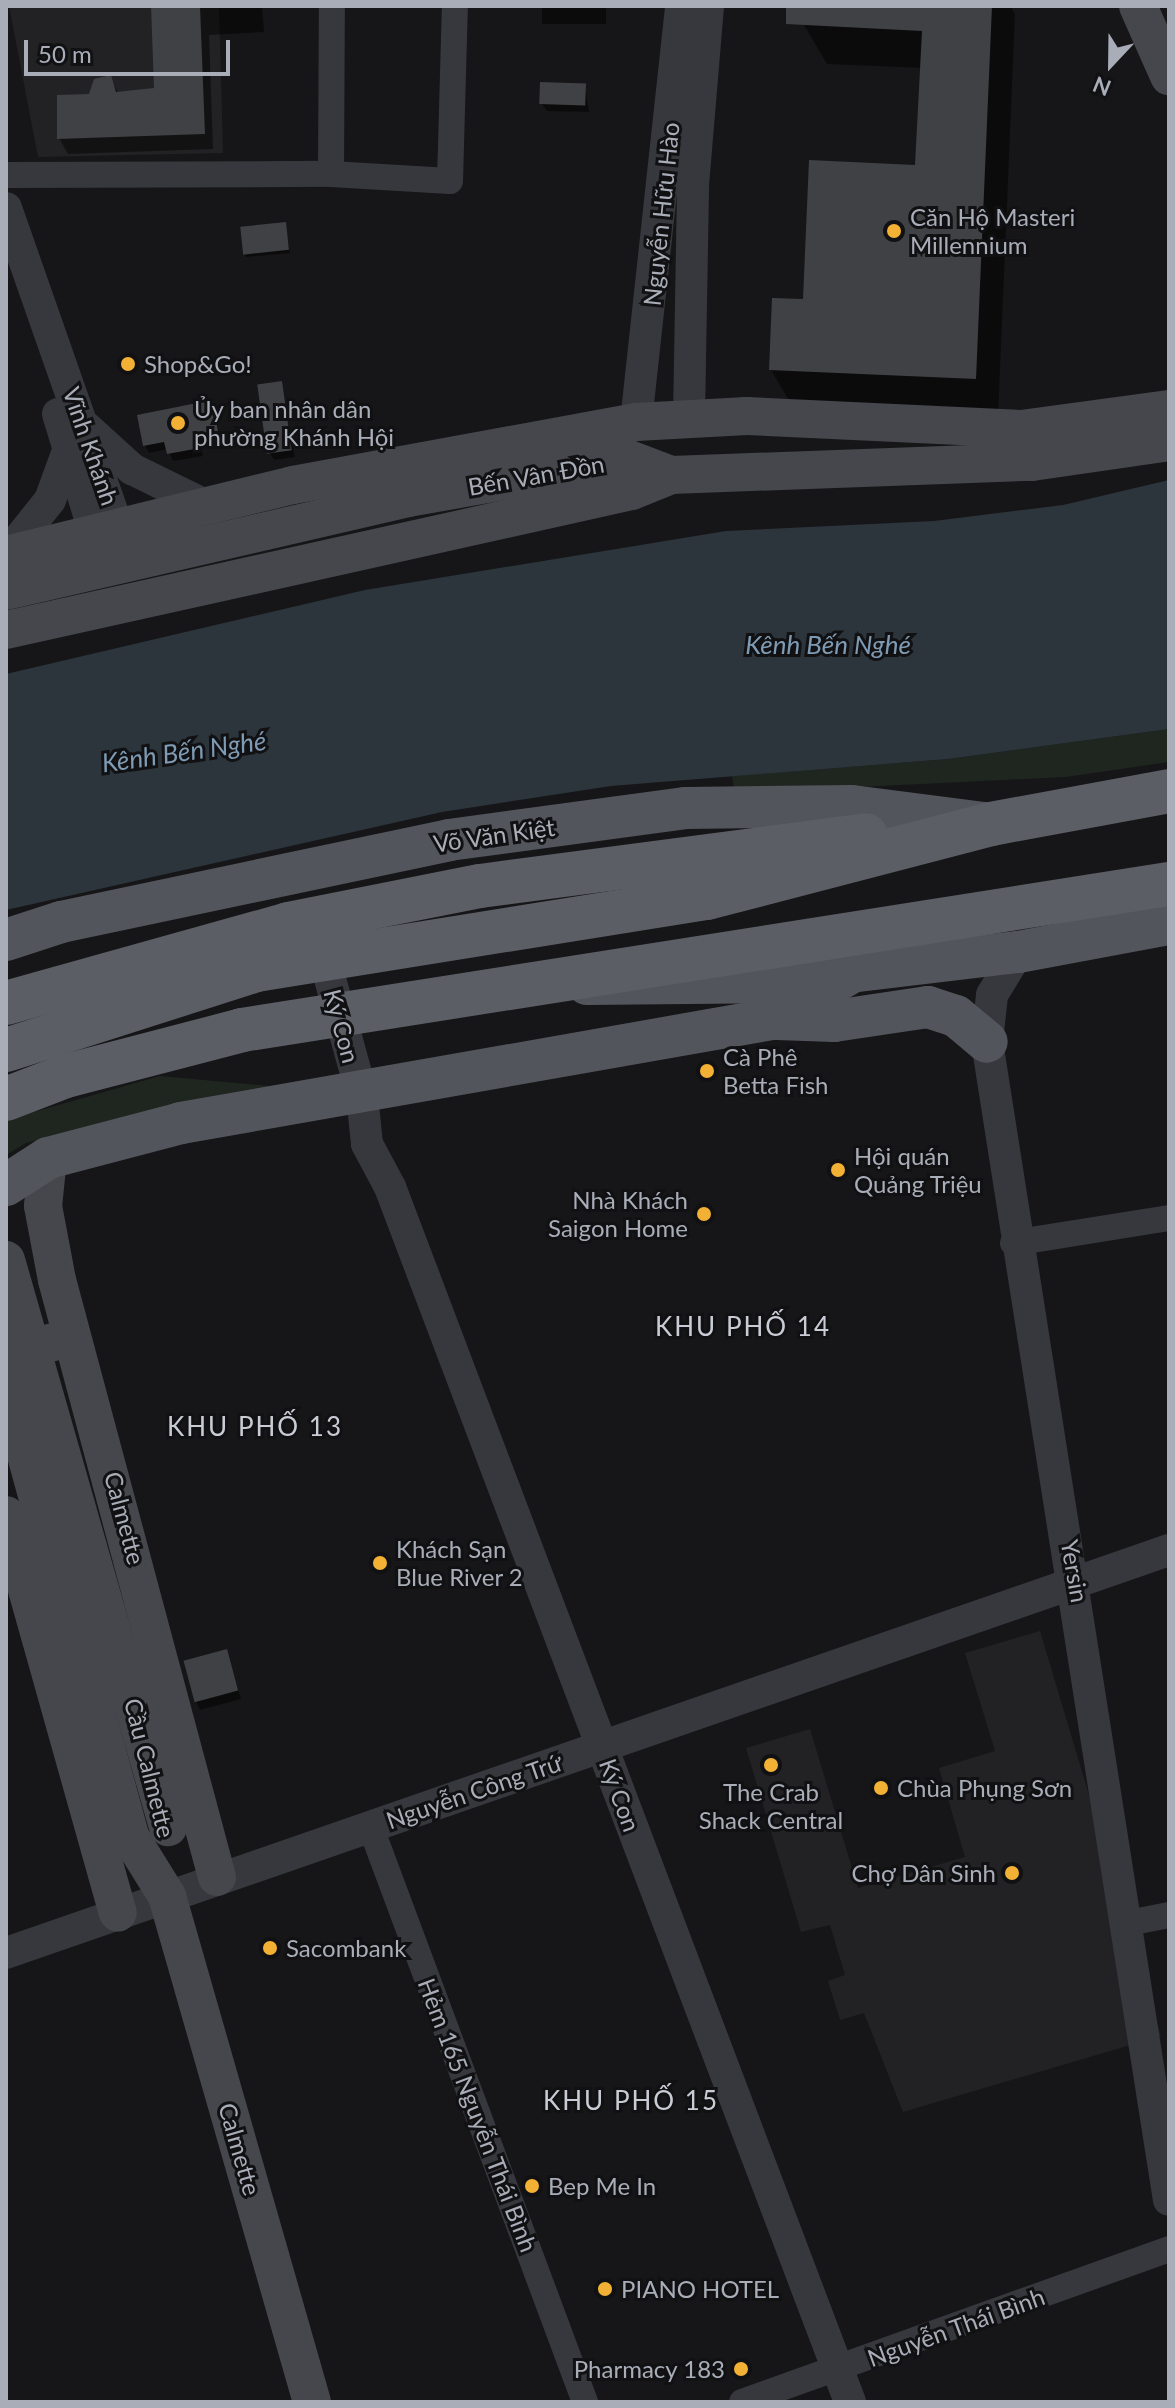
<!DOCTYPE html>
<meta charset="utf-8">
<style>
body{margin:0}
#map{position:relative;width:1175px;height:2408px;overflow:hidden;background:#161618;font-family:Lato,sans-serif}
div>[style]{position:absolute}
.built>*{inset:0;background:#222225}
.green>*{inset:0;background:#1e261f}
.water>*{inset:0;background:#2c353c}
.shadow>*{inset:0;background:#0007;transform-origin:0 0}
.building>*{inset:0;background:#404145;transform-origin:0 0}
.minor>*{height:26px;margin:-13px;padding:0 13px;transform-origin:13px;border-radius:13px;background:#37383d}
.tertiary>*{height:32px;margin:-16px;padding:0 16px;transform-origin:16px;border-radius:16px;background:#37383d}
.secondary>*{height:38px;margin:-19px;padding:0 19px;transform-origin:19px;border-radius:19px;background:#45474d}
.primary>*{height:42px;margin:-21px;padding:0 21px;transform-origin:21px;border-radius:21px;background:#53555c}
.trunk>*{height:44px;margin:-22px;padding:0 22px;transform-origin:22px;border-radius:22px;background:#5b5e65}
.secondary-bridge>*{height:38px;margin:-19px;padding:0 19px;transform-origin:19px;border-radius:19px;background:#45474d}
.dots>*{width:22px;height:22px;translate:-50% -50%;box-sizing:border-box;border:4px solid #111113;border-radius:50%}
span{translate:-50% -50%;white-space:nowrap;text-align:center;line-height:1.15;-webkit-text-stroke:6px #111113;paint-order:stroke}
.street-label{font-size:24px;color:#a8adb8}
.poi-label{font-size:24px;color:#a8adb8}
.left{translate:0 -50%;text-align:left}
.right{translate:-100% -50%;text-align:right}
.water-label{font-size:26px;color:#7f9bb3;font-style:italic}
.neighbourhood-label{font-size:26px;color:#c9ccd4;letter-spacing:2px}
.frame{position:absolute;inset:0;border:8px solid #a8adb8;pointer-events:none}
.north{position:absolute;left:1071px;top:24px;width:80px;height:80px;-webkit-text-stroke:6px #111113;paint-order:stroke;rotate:202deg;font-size:22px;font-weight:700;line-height:32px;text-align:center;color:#a8adb8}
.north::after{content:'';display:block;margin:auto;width:28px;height:36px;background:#a8adb8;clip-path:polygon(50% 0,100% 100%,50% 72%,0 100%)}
.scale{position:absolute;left:24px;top:40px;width:206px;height:36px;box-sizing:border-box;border:4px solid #a8adb8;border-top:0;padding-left:10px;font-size:24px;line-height:28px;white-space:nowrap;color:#a8adb8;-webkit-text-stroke:6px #111113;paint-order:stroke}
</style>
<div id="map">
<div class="built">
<i style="clip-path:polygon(9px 6px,219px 6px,223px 153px,38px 157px)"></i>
<i style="clip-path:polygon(1040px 1631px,1161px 2036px,903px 2112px,864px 2013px,840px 2020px,828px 1981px,845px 1975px,830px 1925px,801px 1932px,746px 1748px,810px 1729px,858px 1888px,965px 1857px,939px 1768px,995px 1751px,965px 1653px)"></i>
</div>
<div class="green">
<i style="clip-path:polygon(1169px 729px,1169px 762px,1066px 777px,735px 793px,732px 776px,948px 759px)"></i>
<i style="clip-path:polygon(160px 1076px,292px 1088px,174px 1108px,26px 1143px,6px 1155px,6px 1120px)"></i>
</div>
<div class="water">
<i style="clip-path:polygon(1169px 480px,1169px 729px,948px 759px,611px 786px,442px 812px,6px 910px,6px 674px,365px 590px,726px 531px,934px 521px,1063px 505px)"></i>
</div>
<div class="shadow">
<i style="clip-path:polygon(153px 6px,262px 6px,264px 32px,209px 35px,213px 149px,68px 154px,59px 138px,110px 78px,119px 94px,157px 90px)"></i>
<i style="left:542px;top:6px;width:64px;height:18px"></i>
<i style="clip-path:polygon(805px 6px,1010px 6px,1015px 14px,998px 418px,794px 409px,771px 370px,805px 301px,917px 167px,922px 68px,827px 64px,804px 25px)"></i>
<i style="clip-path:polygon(585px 86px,589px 112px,547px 111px,542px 104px)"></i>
<i style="clip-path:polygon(285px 225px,290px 253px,246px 257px,244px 254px)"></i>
<i style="clip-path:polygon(280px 384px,295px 457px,274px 460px,270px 453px)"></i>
<i style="clip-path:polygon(211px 402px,221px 439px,200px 443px,203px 456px,173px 461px,168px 449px,149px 453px,145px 445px)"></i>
<i style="clip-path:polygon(226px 1651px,241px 1699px,200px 1710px,196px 1702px)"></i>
</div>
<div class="building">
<i style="clip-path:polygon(151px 6px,200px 6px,205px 134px,57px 139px,57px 95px,89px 94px,94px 79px,111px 75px,116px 92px,154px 88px)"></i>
<i style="clip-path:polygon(786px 6px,992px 6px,976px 379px,769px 370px,772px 298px,803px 299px,809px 160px,915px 165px,922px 31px,786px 24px)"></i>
<i style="left:540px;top:82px;width:46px;height:22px;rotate:2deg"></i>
<i style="left:286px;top:222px;width:28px;height:46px;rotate:84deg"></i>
<i style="left:282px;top:381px;width:70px;height:25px;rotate:82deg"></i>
<i style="clip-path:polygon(212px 400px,218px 431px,197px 435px,200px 448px,167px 454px,164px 442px,143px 446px,137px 415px)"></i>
<i style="left:227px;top:1649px;width:43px;height:45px;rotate:75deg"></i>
</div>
<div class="minor">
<i style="left:331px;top:174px;width:168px;rotate:-89.7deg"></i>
<i style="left:6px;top:175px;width:325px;rotate:-0.2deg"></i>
<i style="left:331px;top:174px;width:119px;rotate:3.4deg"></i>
<i style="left:450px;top:181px;width:175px;rotate:-88.4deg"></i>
<i style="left:1013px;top:1243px;width:158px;rotate:-9.1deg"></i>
<i style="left:371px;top:1828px;width:613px;rotate:69.55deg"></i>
<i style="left:1128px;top:1923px;width:42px;rotate:-11deg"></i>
<i style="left:742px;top:2402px;width:454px;rotate:-19.7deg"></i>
</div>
<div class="tertiary">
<i style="left:6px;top:208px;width:363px;rotate:70.7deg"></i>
<i style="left:58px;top:414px;width:150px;rotate:72.9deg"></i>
<i style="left:689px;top:418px;width:233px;rotate:-89deg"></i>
<i style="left:693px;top:185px;width:180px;rotate:-85.2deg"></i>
<i style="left:636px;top:422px;width:418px;rotate:-83.8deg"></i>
<i style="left:87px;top:428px;width:61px;rotate:42.3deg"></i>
<i style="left:132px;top:469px;width:79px;rotate:26.2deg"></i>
<i style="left:6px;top:555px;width:70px;rotate:-51.3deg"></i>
<i style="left:50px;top:500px;width:55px;rotate:-69.9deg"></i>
<i style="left:1018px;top:952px;width:50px;rotate:121.2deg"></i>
<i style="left:992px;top:995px;width:47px;rotate:96.1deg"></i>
<i style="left:987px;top:1042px;width:1172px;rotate:81.07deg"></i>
<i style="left:324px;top:957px;width:143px;rotate:74.6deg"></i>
<i style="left:362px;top:1095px;width:49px;rotate:84.2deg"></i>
<i style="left:367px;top:1144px;width:49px;rotate:61.9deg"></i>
<i style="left:390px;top:1187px;width:1299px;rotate:69.26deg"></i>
<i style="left:6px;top:1953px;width:1231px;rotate:-19.11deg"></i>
</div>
<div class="secondary">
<i style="left:1138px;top:6px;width:77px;rotate:66.1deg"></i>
<i style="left:6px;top:555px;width:295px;rotate:-13.7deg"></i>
<i style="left:293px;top:485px;width:349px;rotate:-10.4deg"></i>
<i style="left:636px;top:422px;width:111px;rotate:-3.1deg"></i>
<i style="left:747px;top:416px;width:274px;rotate:2.7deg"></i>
<i style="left:1021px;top:429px;width:149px;rotate:-7.7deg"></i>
<i style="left:6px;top:591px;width:413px;rotate:-13deg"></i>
<i style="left:408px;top:498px;width:224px;rotate:-10deg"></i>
<i style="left:629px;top:459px;width:45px;rotate:20.9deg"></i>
<i style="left:671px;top:475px;width:361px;rotate:-2.1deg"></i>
<i style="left:1032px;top:462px;width:138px;rotate:-8.3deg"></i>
<i style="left:6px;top:630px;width:641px;rotate:-12.52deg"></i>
<i style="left:632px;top:491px;width:42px;rotate:-22.3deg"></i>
<i style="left:48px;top:1158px;width:48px;rotate:95.9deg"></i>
<i style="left:43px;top:1206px;width:75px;rotate:79.3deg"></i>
<i style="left:57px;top:1280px;width:618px;rotate:75deg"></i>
<i style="left:6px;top:1355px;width:60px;rotate:-15.4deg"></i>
<i style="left:6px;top:1382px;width:473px;rotate:74.7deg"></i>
<i style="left:131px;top:1838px;width:68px;rotate:58.2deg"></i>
<i style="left:167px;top:1896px;width:526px;rotate:74.01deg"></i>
<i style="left:6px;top:1515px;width:413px;rotate:74.3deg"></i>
</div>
<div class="primary">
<i style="left:6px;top:940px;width:58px;rotate:-18.1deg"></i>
<i style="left:61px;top:922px;width:397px;rotate:-11.9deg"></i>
<i style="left:449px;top:840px;width:238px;rotate:-7.7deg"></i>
<i style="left:685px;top:808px;width:167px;rotate:-0.7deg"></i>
<i style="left:852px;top:806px;width:139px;rotate:7.4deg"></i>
<i style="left:587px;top:984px;width:179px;rotate:-0.6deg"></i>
<i style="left:766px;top:982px;width:254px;rotate:-6.8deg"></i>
<i style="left:1018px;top:952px;width:154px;rotate:-10.5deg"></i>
<i style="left:777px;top:1019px;width:57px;rotate:2deg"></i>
<i style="left:834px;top:1021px;width:95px;rotate:-8.5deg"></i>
<i style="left:928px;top:1007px;width:29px;rotate:18deg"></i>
<i style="left:956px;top:1016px;width:40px;rotate:40deg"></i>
<i style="left:6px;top:1185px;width:50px;rotate:-32.7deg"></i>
<i style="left:48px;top:1158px;width:138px;rotate:-14.7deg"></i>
<i style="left:181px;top:1123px;width:600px;rotate:-9.98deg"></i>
<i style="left:772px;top:1019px;width:93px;rotate:-30.4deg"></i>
</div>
<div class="trunk">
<i style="left:6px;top:1003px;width:293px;rotate:-15.6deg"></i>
<i style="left:288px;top:924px;width:196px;rotate:-11.2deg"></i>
<i style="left:480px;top:886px;width:389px;rotate:-7.5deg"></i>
<i style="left:6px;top:1050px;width:262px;rotate:-17.7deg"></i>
<i style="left:256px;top:970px;width:457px;rotate:-9.1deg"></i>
<i style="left:707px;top:898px;width:293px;rotate:-14.6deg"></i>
<i style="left:991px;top:824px;width:181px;rotate:-10.5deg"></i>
<i style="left:6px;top:1099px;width:64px;rotate:-21deg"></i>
<i style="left:66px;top:1076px;width:182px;rotate:-14.6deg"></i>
<i style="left:242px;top:1030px;width:938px;rotate:-8.95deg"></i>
</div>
<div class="secondary-bridge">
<i style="left:6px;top:1260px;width:590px;rotate:74.05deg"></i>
</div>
<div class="dots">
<i style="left:894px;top:231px;background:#f2b134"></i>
<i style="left:128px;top:364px;background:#f2b134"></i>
<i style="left:178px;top:423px;background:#f2b134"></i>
<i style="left:707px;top:1071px;background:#f2b134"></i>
<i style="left:838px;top:1170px;background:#f2b134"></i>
<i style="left:704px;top:1214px;background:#f2b134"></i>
<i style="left:380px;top:1563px;background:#f2b134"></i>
<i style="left:771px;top:1765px;background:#f2b134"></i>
<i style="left:881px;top:1788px;background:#f2b134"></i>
<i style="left:1012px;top:1873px;background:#f2b134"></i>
<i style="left:270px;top:1948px;background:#f2b134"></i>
<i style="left:532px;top:2186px;background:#f2b134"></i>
<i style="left:605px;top:2289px;background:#f2b134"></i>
<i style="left:741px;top:2369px;background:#f2b134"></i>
</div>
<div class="street-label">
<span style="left:661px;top:214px;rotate:-84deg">Nguyễn Hữu Hào</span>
<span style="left:91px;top:446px;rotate:71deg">Vĩnh Khánh</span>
<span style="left:536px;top:475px;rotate:-10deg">Bến Vân Đồn</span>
<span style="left:494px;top:835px;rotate:-8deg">Võ Văn Kiệt</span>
<span style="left:342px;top:1026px;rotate:75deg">Ký Con</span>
<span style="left:125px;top:1518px;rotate:75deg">Calmette</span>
<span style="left:1075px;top:1571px;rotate:80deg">Yersin</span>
<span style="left:150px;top:1768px;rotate:76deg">Cầu Calmette</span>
<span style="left:474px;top:1791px;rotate:-19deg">Nguyễn Công Trứ</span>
<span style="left:620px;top:1795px;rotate:70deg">Ký Con</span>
<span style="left:478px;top:2115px;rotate:69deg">Hẻm 165 Nguyễn Thái Bình</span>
<span style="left:240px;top:2149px;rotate:74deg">Calmette</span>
<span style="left:956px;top:2327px;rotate:-20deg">Nguyễn Thái Bình</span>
</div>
<div class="poi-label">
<span class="left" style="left:910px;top:231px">Căn Hộ Masteri<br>Millennium</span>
<span class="left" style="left:144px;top:364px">Shop&amp;Go!</span>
<span class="left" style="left:194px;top:423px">Ủy ban nhân dân<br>phường Khánh Hội</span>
<span class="left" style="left:723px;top:1071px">Cà Phê<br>Betta Fish</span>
<span class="left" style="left:854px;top:1170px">Hội quán<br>Quảng Triệu</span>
<span class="right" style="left:688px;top:1214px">Nhà Khách<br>Saigon Home</span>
<span class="left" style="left:396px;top:1563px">Khách Sạn<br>Blue River 2</span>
<span class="left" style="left:897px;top:1788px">Chùa Phụng Sơn</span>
<span style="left:771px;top:1806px">The Crab<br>Shack Central</span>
<span class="right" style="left:996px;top:1873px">Chợ Dân Sinh</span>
<span class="left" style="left:286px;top:1948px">Sacombank</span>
<span class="left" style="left:548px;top:2186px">Bep Me In</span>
<span class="left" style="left:621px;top:2289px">PIANO HOTEL</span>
<span class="right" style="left:725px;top:2369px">Pharmacy 183</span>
</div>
<div class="water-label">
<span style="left:828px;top:645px">Kênh Bến Nghé</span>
<span style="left:184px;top:752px;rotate:-8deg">Kênh Bến Nghé</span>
</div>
<div class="neighbourhood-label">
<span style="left:743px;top:1327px">KHU PHỐ 14</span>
<span style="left:255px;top:1427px">KHU PHỐ 13</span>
<span style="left:631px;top:2101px">KHU PHỐ 15</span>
</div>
<div class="frame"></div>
<div class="north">N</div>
<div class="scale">50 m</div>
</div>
